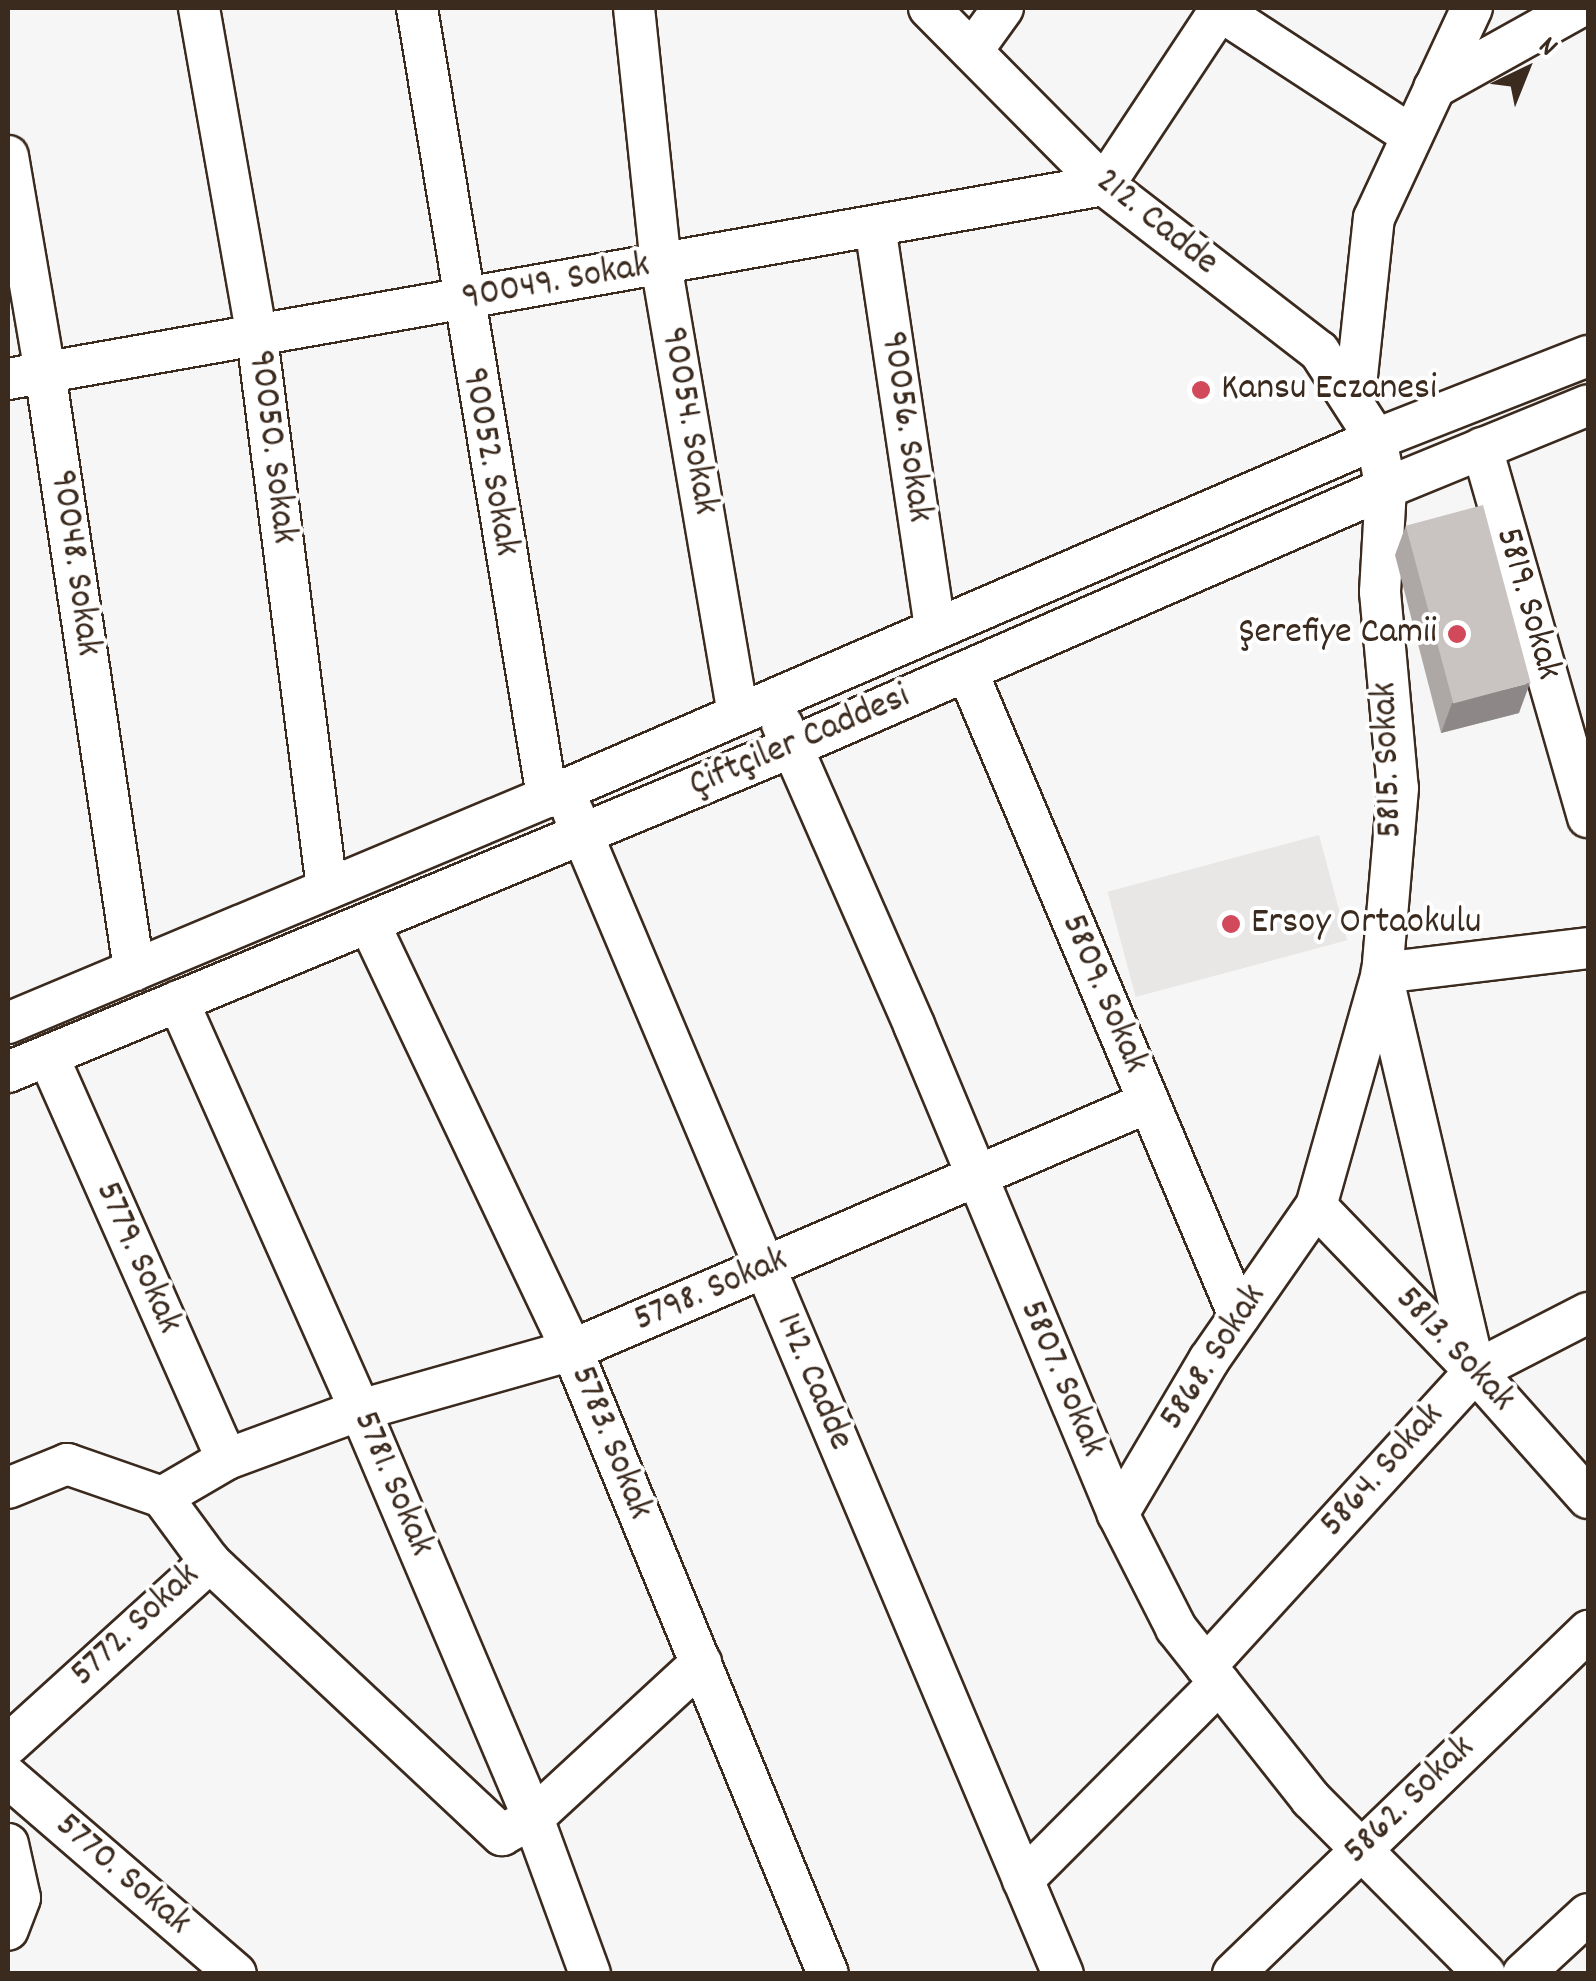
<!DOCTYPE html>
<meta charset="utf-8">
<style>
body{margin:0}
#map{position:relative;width:1596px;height:1981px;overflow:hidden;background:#f7f6f6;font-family:Dekko,sans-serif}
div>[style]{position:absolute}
.built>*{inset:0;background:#e9e7e6;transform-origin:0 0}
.roads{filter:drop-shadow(2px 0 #3b2a1e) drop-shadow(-2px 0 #3b2a1e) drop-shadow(0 2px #3b2a1e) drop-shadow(0 -2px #3b2a1e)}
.minor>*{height:40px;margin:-20px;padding:0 20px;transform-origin:20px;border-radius:20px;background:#fff}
.wall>*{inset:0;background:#ada8a6}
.shaded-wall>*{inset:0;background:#8d8887}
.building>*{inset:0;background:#c9c3c1;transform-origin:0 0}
.dots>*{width:28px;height:28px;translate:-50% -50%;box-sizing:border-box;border:5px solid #fff;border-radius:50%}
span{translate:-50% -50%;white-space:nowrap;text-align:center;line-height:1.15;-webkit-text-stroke:8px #fff;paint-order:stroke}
.street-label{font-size:38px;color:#3b2a1e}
.poi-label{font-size:38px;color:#3b2a1e}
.left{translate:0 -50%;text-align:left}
.right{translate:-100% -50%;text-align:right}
.frame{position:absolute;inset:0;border:10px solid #3b2a1e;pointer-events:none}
.north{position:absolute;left:1476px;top:20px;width:100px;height:100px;-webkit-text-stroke:8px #fff;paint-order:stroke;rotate:43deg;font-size:28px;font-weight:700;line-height:40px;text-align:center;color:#3b2a1e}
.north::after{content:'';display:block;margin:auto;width:35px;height:45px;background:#3b2a1e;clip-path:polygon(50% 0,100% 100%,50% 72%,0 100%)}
</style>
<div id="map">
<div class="built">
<i style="left:1319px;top:835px;width:109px;height:219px;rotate:75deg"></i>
</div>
<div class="roads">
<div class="minor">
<i style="left:199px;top:8px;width:334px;rotate:80deg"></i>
<i style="left:257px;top:337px;width:556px;rotate:82.77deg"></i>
<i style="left:417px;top:8px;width:800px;rotate:80.64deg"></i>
<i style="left:634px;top:8px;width:257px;rotate:84deg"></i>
<i style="left:661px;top:264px;width:457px;rotate:80.3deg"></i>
<i style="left:929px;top:8px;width:249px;rotate:45.3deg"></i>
<i style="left:1104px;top:185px;width:272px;rotate:37.7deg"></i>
<i style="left:1319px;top:351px;width:105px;rotate:57.1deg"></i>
<i style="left:1376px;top:439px;width:50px;rotate:78.5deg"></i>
<i style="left:1386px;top:488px;width:104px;rotate:93.3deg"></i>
<i style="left:1380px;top:592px;width:197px;rotate:84.8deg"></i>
<i style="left:1398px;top:788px;width:186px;rotate:94.9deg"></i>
<i style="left:1382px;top:973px;width:242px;rotate:105.8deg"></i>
<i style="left:1316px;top:1206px;width:188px;rotate:124.8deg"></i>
<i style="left:1209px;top:1360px;width:179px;rotate:120.6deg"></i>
<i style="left:1219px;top:10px;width:229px;rotate:33.1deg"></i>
<i style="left:972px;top:51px;width:53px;rotate:-54.2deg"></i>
<i style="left:1434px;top:88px;width:165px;rotate:-29.1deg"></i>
<i style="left:8px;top:156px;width:219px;rotate:80.3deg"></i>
<i style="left:45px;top:372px;width:605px;rotate:81.53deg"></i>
<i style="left:875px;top:226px;width:407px;rotate:81.5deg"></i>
<i style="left:8px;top:379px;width:1113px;rotate:-10.04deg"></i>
<i style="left:1104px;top:185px;width:212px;rotate:-56.5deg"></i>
<i style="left:1354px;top:404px;width:187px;rotate:-83.9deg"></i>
<i style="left:1374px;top:218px;width:232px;rotate:-65deg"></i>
<i style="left:1482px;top:448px;width:384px;rotate:74deg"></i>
<i style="left:967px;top:671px;width:700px;rotate:67.13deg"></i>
<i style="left:782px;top:724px;width:329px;rotate:66.3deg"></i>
<i style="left:914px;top:1025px;width:530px;rotate:67.36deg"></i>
<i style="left:1118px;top:1514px;width:128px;rotate:63deg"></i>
<i style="left:1176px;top:1628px;width:218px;rotate:51.7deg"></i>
<i style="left:1311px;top:1799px;width:247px;rotate:45.2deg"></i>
<i style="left:573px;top:812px;width:1261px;rotate:67.14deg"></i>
<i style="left:369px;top:923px;width:473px;rotate:64.6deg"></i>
<i style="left:572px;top:1350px;width:674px;rotate:67.69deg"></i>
<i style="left:178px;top:1001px;width:448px;rotate:66deg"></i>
<i style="left:360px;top:1410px;width:443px;rotate:67deg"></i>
<i style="left:533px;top:1818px;width:166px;rotate:69.9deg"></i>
<i style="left:8px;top:1023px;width:603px;rotate:-22.74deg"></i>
<i style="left:564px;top:790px;width:885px;rotate:-23.38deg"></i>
<i style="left:1376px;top:439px;width:228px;rotate:-21.4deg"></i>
<i style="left:48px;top:1056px;width:441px;rotate:66.1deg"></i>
<i style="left:8px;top:1072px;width:849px;rotate:-22.52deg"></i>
<i style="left:792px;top:747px;width:648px;rotate:-23.56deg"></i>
<i style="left:1386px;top:488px;width:218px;rotate:-22.3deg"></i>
<i style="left:1316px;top:1206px;width:229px;rotate:46.1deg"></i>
<i style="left:1475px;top:1371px;width:170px;rotate:48.3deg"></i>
<i style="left:1475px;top:1371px;width:409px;rotate:-103.2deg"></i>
<i style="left:1382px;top:973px;width:208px;rotate:-6.9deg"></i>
<i style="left:8px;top:1488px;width:64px;rotate:-22.1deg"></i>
<i style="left:67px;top:1464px;width:101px;rotate:19.2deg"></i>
<i style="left:162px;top:1497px;width:75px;rotate:-30.3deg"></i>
<i style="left:227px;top:1459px;width:142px;rotate:-20.2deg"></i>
<i style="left:360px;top:1410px;width:220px;rotate:-15.8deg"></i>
<i style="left:572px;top:1350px;width:628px;rotate:-23.26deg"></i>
<i style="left:210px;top:1562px;width:400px;rotate:43.1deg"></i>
<i style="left:502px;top:1835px;width:35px;rotate:-29deg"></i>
<i style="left:533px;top:1818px;width:229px;rotate:-42.7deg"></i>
<i style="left:1206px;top:1666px;width:399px;rotate:-47.6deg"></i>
<i style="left:1475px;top:1371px;width:127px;rotate:-27.2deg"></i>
<i style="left:8px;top:1745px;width:273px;rotate:-42.2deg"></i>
<i style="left:210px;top:1562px;width:81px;rotate:-126.4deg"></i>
<i style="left:8px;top:1777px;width:301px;rotate:40.8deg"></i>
<i style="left:8px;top:1844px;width:55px;rotate:77.5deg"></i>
<i style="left:20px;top:1898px;width:34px;rotate:111deg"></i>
<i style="left:1023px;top:1880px;width:278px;rotate:-45.1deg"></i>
<i style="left:1233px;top:1974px;width:494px;rotate:-44deg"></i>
<i style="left:1523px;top:1974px;width:88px;rotate:-42.7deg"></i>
</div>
</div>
<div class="wall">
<i style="clip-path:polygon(1406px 525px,1519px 713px,1441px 733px,1395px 555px)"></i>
</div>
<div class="shaded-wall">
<i style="clip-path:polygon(1530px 683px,1519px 713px,1441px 733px,1452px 703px)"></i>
</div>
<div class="building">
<i style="left:1483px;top:505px;width:184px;height:80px;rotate:75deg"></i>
</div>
<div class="dots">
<i style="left:1201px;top:390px;background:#d1495b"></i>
<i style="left:1457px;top:634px;background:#d1495b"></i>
<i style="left:1231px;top:924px;background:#d1495b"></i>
</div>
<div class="street-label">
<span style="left:1156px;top:223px;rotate:39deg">212. Cadde</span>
<span style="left:556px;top:283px;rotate:-10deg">90049. Sokak</span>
<span style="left:688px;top:421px;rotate:80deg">90054. Sokak</span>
<span style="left:905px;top:427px;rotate:82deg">90056. Sokak</span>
<span style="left:271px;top:447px;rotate:83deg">90050. Sokak</span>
<span style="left:489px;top:462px;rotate:80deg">90052. Sokak</span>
<span style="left:74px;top:563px;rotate:82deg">90048. Sokak</span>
<span style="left:1527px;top:604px;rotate:74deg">5819. Sokak</span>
<span style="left:800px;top:742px;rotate:-23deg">Çiftçiler Caddesi</span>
<span style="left:1389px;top:760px;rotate:-92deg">5815. Sokak</span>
<span style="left:1103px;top:994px;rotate:67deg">5809. Sokak</span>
<span style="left:137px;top:1258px;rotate:66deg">5779. Sokak</span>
<span style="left:711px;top:1291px;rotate:-23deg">5798. Sokak</span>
<span style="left:1454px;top:1350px;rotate:47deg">5813. Sokak</span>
<span style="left:1214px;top:1358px;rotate:-57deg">5868. Sokak</span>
<span style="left:1061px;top:1379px;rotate:67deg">5807. Sokak</span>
<span style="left:813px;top:1382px;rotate:67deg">142. Cadde</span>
<span style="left:610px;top:1443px;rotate:68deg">5783. Sokak</span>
<span style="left:1383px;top:1471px;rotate:-48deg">5864. Sokak</span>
<span style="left:392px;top:1484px;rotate:67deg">5781. Sokak</span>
<span style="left:136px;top:1626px;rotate:-43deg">5772. Sokak</span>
<span style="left:1410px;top:1801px;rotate:-44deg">5862. Sokak</span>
<span style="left:122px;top:1875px;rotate:41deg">5770. Sokak</span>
</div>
<div class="poi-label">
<span class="left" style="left:1221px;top:390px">Kansu Eczanesi</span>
<span class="right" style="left:1437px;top:634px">Şerefiye Camii</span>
<span class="left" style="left:1251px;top:924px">Ersoy Ortaokulu</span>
</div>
<div class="frame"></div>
<div class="north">N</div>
</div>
